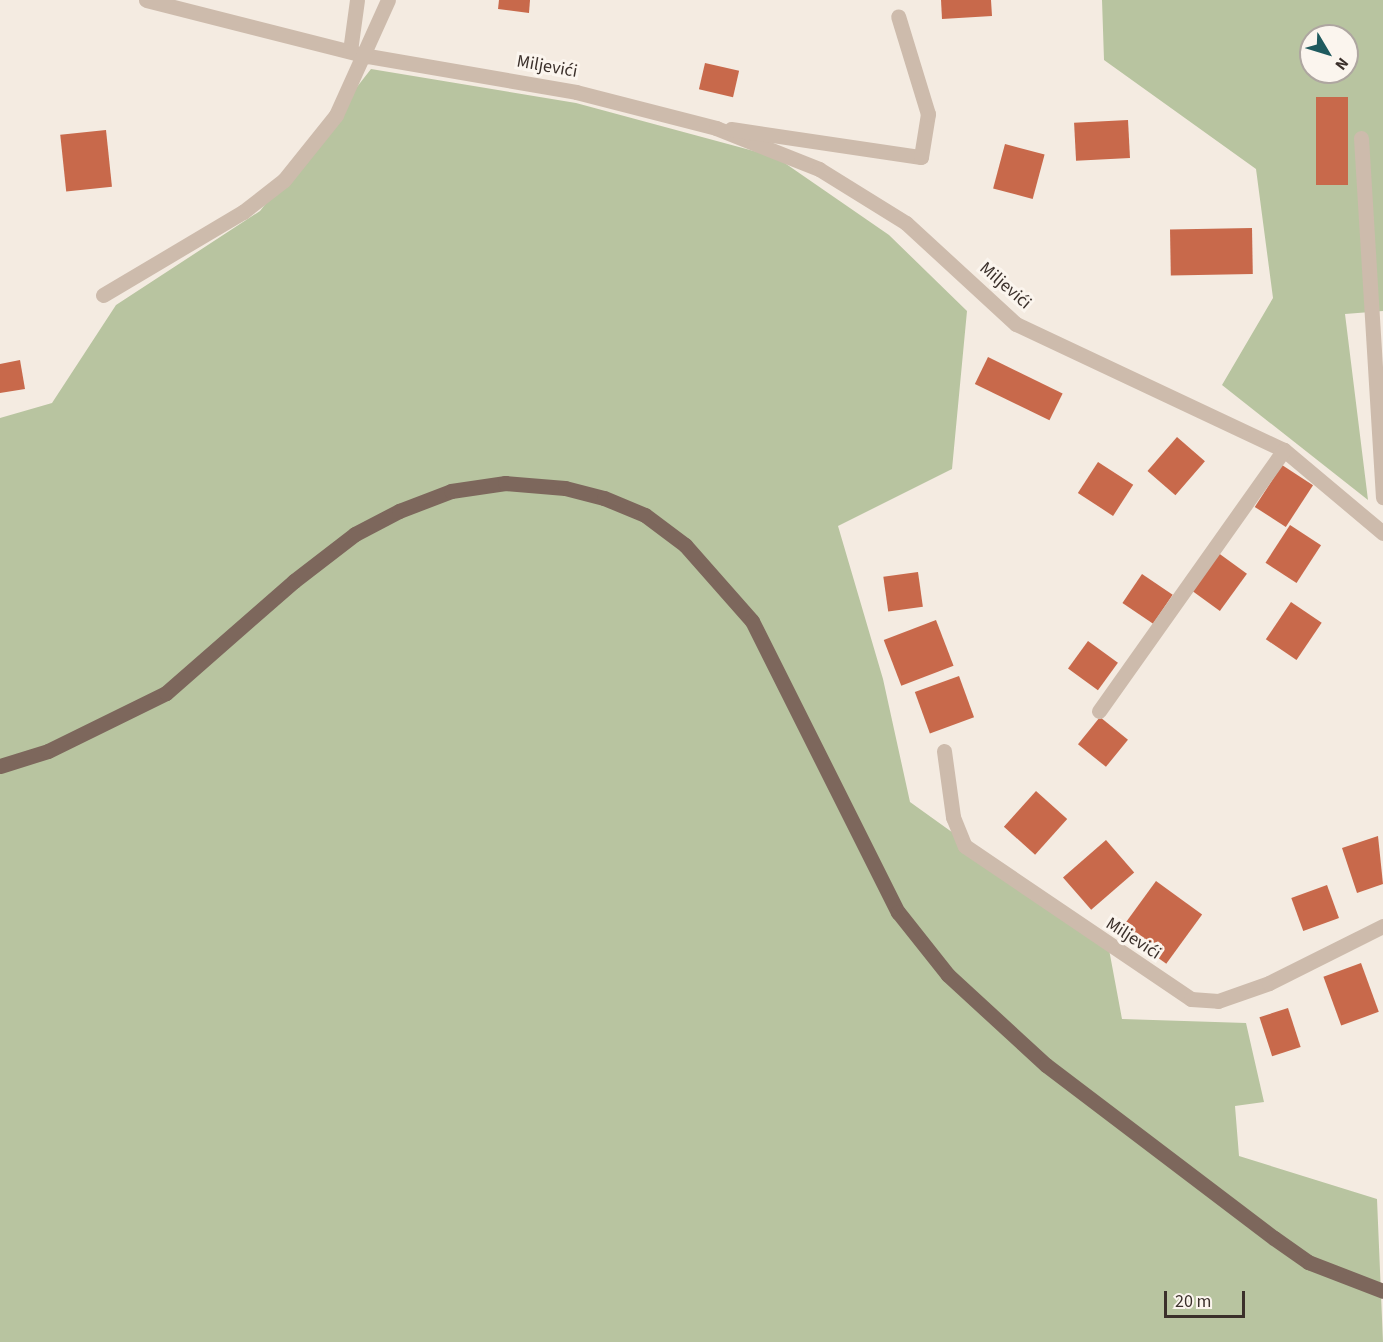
<!DOCTYPE html>
<meta charset="utf-8">
<style>
body{margin:0}
#map{position:relative;width:1383px;height:1342px;overflow:hidden;background:#f4ebe1;font-family:"Source Sans 3",sans-serif}
div>[style]{position:absolute}
.green>*{inset:0;background:#b8c4a0}
.building>*{inset:0;background:#c8694b;transform-origin:0 0}
.minor>*{height:15px;margin:-7.5px;padding:0 7.5px;transform-origin:7.5px;border-radius:7.5px;background:#cdbbac}
.major>*{height:15px;margin:-7.5px;padding:0 7.5px;transform-origin:7.5px;border-radius:7.5px;background:#7d675c}
span{translate:-50% -50%;white-space:nowrap;text-align:center;line-height:1.15;-webkit-text-stroke:6px #fbf5ee;paint-order:stroke}
.street-label{font-size:18px;color:#3b302b}
.north{position:absolute;left:1299px;top:24px;width:60px;height:60px;box-sizing:border-box;background:#fbf5ee;border:2px solid #aea6a0;border-radius:50%;rotate:128deg;font-size:16px;font-weight:700;line-height:24px;text-align:center;color:#3b302b}
.north::after{content:'';display:block;margin:auto;width:21px;height:27px;background:#1f5a5e;clip-path:polygon(50% 0,100% 100%,50% 72%,0 100%)}
.scale{position:absolute;left:1164px;top:1291px;width:81px;height:27px;box-sizing:border-box;border:3px solid #3b302b;border-top:0;padding-left:8px;font-size:18px;line-height:21px;white-space:nowrap;color:#3b302b;-webkit-text-stroke:4px #fbf5ee;paint-order:stroke}
</style>
<div id="map">
<div class="green">
<i style="clip-path:polygon(evenodd,1102px 0,1383px 0,1383px 311px,1345px 314px,1368px 500px,1222px 385px,1273px 298px,1256px 169px,1104px 60px,1102px 0,1311px 36px,1347px 36px,1347px 72px,1311px 72px,1311px 36px)"></i>
<i style="clip-path:polygon(371px 69px,576px 103px,776px 157px,889px 235px,967px 311px,952px 469px,838px 526px,883px 679px,910px 802px,1108px 944px,1122px 1019px,1246px 1023px,1264px 1102px,1235px 1106px,1239px 1156px,1377px 1199px,1383px 1342px,0 1342px,0 418px,52px 403px,116px 305px,260px 211px)"></i>
</div>
<div class="building">
<i style="clip-path:polygon(499px 0,530px 0,529px 13px,498px 9px)"></i>
<i style="clip-path:polygon(941px 0,991px 0,992px 16px,942px 19px)"></i>
<i style="left:705px;top:63px;width:35px;height:27px;rotate:13deg"></i>
<i style="left:1316px;top:97px;width:32px;height:88px"></i>
<i style="left:1128px;top:120px;width:38px;height:54px;rotate:87deg"></i>
<i style="left:106px;top:130px;width:57px;height:46px;rotate:84deg"></i>
<i style="left:1005px;top:144px;width:41px;height:46px;rotate:15deg"></i>
<i style="left:1252px;top:228px;width:46px;height:82px;rotate:89deg"></i>
<i style="left:988px;top:357px;width:83px;height:30px;rotate:26deg"></i>
<i style="clip-path:polygon(20px 360px,25px 389px,0 393px,0 364px)"></i>
<i style="left:1177px;top:437px;width:37px;height:45px;rotate:41deg"></i>
<i style="left:1098px;top:462px;width:42px;height:37px;rotate:33deg"></i>
<i style="left:1282px;top:465px;width:37px;height:50px;rotate:33deg"></i>
<i style="left:1290px;top:525px;width:37px;height:45px;rotate:33deg"></i>
<i style="left:1217px;top:552px;width:37px;height:46px;rotate:36deg"></i>
<i style="left:918px;top:572px;width:35px;height:35px;rotate:82deg"></i>
<i style="left:1142px;top:574px;width:37px;height:35px;rotate:34deg"></i>
<i style="left:1291px;top:602px;width:37px;height:45px;rotate:34deg"></i>
<i style="left:936px;top:620px;width:49px;height:56px;rotate:69deg"></i>
<i style="left:1088px;top:641px;width:37px;height:34px;rotate:36deg"></i>
<i style="left:959px;top:676px;width:44px;height:47px;rotate:70deg"></i>
<i style="left:1100px;top:717px;width:36px;height:35px;rotate:39deg"></i>
<i style="left:1036px;top:791px;width:42px;height:48px;rotate:42deg"></i>
<i style="clip-path:polygon(1378px 836px,1383px 884px,1357px 893px,1342px 848px)"></i>
<i style="left:1106px;top:840px;width:43px;height:57px;rotate:49deg"></i>
<i style="left:1156px;top:881px;width:57px;height:61px;rotate:36deg"></i>
<i style="left:1327px;top:885px;width:35px;height:38px;rotate:70deg"></i>
<i style="left:1361px;top:963px;width:52px;height:40px;rotate:70deg"></i>
<i style="left:1288px;top:1008px;width:41px;height:30px;rotate:72deg"></i>
</div>
<div class="minor">
<i style="left:146px;top:0;width:229px;rotate:14.2deg"></i>
<i style="left:368px;top:56px;width:211px;rotate:9.8deg"></i>
<i style="left:576px;top:92px;width:145px;rotate:14.4deg"></i>
<i style="left:716px;top:128px;width:111px;rotate:21.7deg"></i>
<i style="left:819px;top:169px;width:102px;rotate:31.8deg"></i>
<i style="left:906px;top:223px;width:149px;rotate:42.6deg"></i>
<i style="left:1016px;top:324px;width:296px;rotate:25.2deg"></i>
<i style="left:1284px;top:450px;width:129px;rotate:40deg"></i>
<i style="left:350px;top:51px;width:51px;rotate:-82.2deg"></i>
<i style="left:731px;top:129px;width:192px;rotate:8.4deg"></i>
<i style="left:921px;top:157px;width:44px;rotate:-80.8deg"></i>
<i style="left:928px;top:114px;width:102px;rotate:-107deg"></i>
<i style="left:1361px;top:138px;width:360px;rotate:86.5deg"></i>
<i style="left:103px;top:295px;width:163px;rotate:-30.7deg"></i>
<i style="left:243px;top:212px;width:52px;rotate:-38deg"></i>
<i style="left:284px;top:180px;width:83px;rotate:-51.3deg"></i>
<i style="left:336px;top:115px;width:126px;rotate:-65.7deg"></i>
<i style="left:1099px;top:711px;width:320px;rotate:-54.7deg"></i>
<i style="left:944px;top:751px;width:67px;rotate:82.2deg"></i>
<i style="left:953px;top:817px;width:31px;rotate:68deg"></i>
<i style="left:965px;top:846px;width:273px;rotate:34.1deg"></i>
<i style="left:1191px;top:999px;width:27px;rotate:4deg"></i>
<i style="left:1218px;top:1001px;width:54px;rotate:-19.4deg"></i>
<i style="left:1269px;top:983px;width:127px;rotate:-26.6deg"></i>
</div>
<div class="major">
<i style="left:0;top:766px;width:50px;rotate:-17.4deg"></i>
<i style="left:48px;top:751px;width:131px;rotate:-26.2deg"></i>
<i style="left:166px;top:693px;width:170px;rotate:-41.2deg"></i>
<i style="left:294px;top:581px;width:77px;rotate:-37.6deg"></i>
<i style="left:355px;top:534px;width:50px;rotate:-27.6deg"></i>
<i style="left:399px;top:511px;width:56px;rotate:-21deg"></i>
<i style="left:451px;top:491px;width:55px;rotate:-8.4deg"></i>
<i style="left:505px;top:483px;width:60px;rotate:4.8deg"></i>
<i style="left:565px;top:488px;width:40px;rotate:14.4deg"></i>
<i style="left:604px;top:498px;width:44px;rotate:22.5deg"></i>
<i style="left:645px;top:515px;width:50px;rotate:36.9deg"></i>
<i style="left:685px;top:545px;width:101px;rotate:48.6deg"></i>
<i style="left:752px;top:621px;width:326px;rotate:63.4deg"></i>
<i style="left:898px;top:912px;width:80px;rotate:51.6deg"></i>
<i style="left:948px;top:975px;width:133px;rotate:42.6deg"></i>
<i style="left:1046px;top:1065px;width:286px;rotate:37.2deg"></i>
<i style="left:1274px;top:1238px;width:42px;rotate:35.2deg"></i>
<i style="left:1308px;top:1262px;width:80px;rotate:21.1deg"></i>
</div>
<div class="street-label">
<span style="left:547px;top:67px;rotate:10deg">Miljevići</span>
<span style="left:1005px;top:286px;rotate:41deg">Miljevići</span>
<span style="left:1133px;top:939px;rotate:33deg">Miljevići</span>
</div>
<div class="north">N</div>
<div class="scale">20 m</div>
</div>
